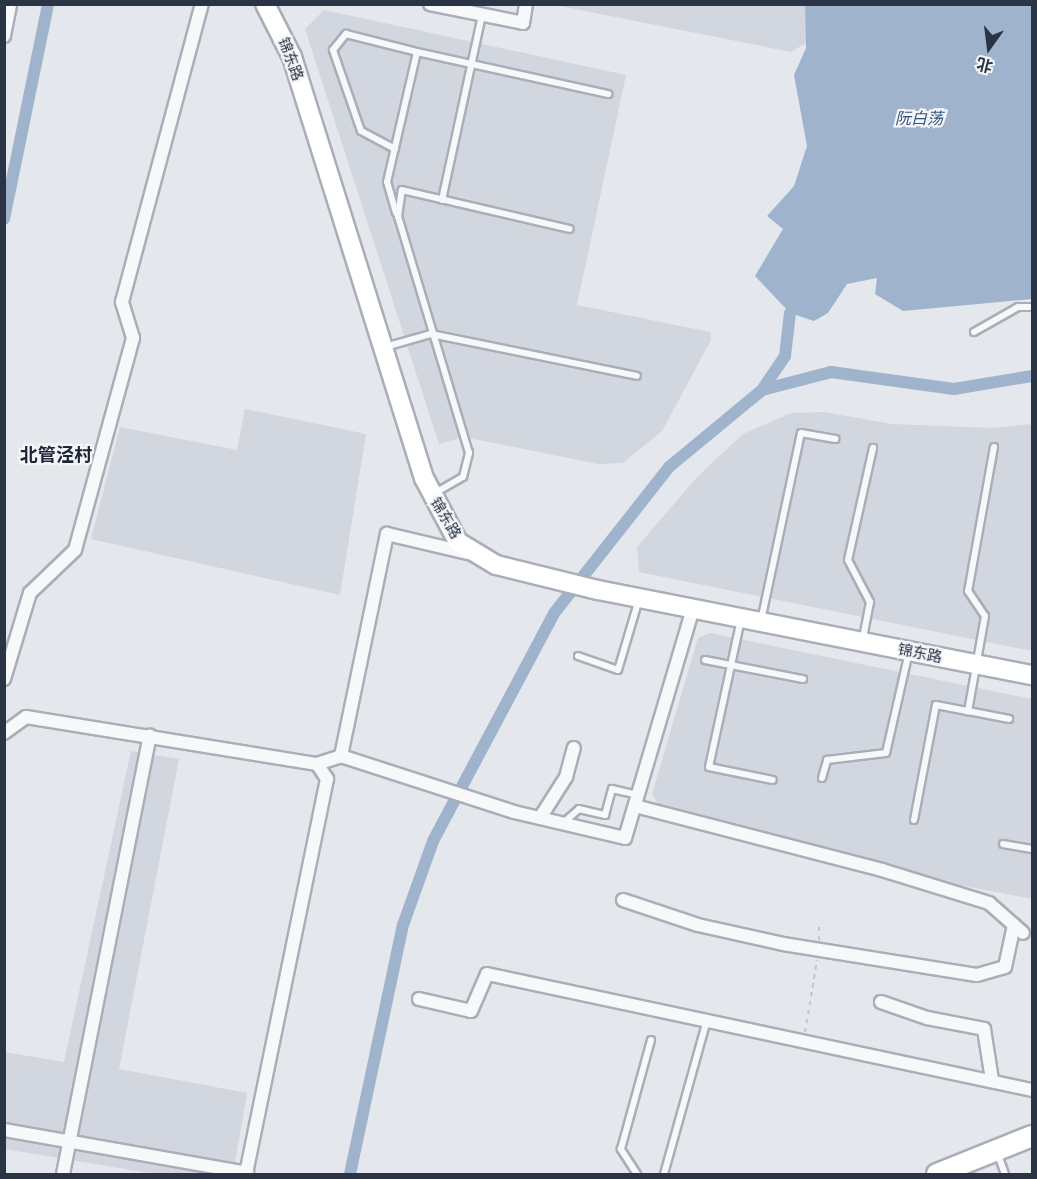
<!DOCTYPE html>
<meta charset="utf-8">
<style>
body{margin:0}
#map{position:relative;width:1037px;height:1179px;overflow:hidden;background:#e4e7ec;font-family:Lato,"Noto Sans SC",sans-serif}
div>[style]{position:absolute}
.built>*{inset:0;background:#d2d6de}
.water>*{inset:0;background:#9fb4cc}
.canal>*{height:12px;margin:-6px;padding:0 6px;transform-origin:6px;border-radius:6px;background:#9fb4cc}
.path>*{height:2px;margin-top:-1px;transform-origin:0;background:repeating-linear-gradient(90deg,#c2c5cb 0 4.5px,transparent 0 9px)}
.roads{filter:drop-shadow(2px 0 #a9aeb7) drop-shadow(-2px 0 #a9aeb7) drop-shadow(0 2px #a9aeb7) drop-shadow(0 -2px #a9aeb7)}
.lane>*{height:6px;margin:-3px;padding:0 3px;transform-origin:3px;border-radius:3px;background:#f7f8fa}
.street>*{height:12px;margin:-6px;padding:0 6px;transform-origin:6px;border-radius:6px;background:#f7f8fa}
.secondary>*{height:18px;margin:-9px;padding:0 9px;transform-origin:9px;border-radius:9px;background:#fff}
.primary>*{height:20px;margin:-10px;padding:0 10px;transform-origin:10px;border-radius:10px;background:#fff}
span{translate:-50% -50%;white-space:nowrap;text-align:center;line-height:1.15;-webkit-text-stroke:4.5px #f4f6f9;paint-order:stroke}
.street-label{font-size:15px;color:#2b3445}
.water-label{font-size:16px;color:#34527a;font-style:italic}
.quarter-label{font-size:18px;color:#1d2536;font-weight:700}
.frame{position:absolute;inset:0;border:6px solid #2b3445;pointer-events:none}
.north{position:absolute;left:959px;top:18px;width:60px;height:60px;-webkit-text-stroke:4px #f4f6f9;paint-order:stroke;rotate:194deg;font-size:16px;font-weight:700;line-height:24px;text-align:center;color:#2b3445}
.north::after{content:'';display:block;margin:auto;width:21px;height:27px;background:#2b3445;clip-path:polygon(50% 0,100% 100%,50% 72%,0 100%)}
</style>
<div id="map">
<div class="built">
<i style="clip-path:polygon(555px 5px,805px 5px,806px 43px,791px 52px)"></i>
<i style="clip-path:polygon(324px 10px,626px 75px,577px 305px,710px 332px,711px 340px,662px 431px,623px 463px,598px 464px,464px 437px,439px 444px,305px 29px)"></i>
<i style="clip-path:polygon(245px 409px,366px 434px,340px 595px,91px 539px,120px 427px,237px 450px)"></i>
<i style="clip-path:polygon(824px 412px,892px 424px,993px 428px,1032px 424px,1032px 651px,639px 572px,637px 547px,698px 476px,743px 434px,791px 413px)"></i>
<i style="clip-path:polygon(710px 633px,1032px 699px,1032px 899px,882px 870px,664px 813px,652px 794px,698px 638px)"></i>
<i style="clip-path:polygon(131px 751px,179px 759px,119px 1069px,247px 1093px,233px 1174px,155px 1174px,5px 1149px,4px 1052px,64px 1062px)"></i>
</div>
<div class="water">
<i style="clip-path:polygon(805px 5px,1032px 5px,1032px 299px,903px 311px,875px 294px,877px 278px,847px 284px,828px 313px,814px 321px,790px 313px,755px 276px,783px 229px,767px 216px,794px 186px,807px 146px,794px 75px,806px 48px)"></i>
</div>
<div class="canal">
<i style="left:4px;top:219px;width:219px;rotate:-78.4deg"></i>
<i style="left:762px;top:390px;width:41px;rotate:-55.9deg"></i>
<i style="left:785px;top:356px;width:43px;rotate:-83.4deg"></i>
<i style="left:350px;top:1174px;width:255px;rotate:-78deg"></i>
<i style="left:403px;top:925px;width:89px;rotate:-70.3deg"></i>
<i style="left:433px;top:841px;width:259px;rotate:-62deg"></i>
<i style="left:555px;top:612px;width:184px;rotate:-51.8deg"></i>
<i style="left:669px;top:467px;width:121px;rotate:-39.6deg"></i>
<i style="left:762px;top:390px;width:71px;rotate:-14.6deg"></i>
<i style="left:831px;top:372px;width:124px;rotate:7.9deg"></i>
<i style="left:954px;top:389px;width:79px;rotate:-9.5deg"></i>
</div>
<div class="path">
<i style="left:819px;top:940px;width:18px;rotate:-90deg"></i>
<i style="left:805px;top:1032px;width:73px;rotate:-80.5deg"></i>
</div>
<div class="roads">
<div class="lane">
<i style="left:395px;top:149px;width:38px;rotate:-152deg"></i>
<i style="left:361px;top:131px;width:86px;rotate:-109.1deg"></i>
<i style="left:333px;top:50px;width:21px;rotate:-51deg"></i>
<i style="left:346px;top:34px;width:73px;rotate:14.2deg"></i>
<i style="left:442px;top:200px;width:189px;rotate:-77.8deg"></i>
<i style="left:396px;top:213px;width:32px;rotate:-106deg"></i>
<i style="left:387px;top:182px;width:133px;rotate:-77deg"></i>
<i style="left:417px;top:52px;width:196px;rotate:12.4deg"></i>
<i style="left:974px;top:332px;width:51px;rotate:-29.6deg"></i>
<i style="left:1018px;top:307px;width:14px"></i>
<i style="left:385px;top:347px;width:48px;rotate:-15.8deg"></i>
<i style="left:431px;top:334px;width:210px;rotate:11.5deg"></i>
<i style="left:994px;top:447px;width:146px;rotate:100.2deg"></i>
<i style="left:968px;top:591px;width:30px;rotate:56deg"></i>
<i style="left:985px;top:616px;width:97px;rotate:100.1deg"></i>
<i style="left:968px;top:711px;width:42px;rotate:11deg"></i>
<i style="left:435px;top:493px;width:32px;rotate:-30deg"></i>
<i style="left:463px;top:477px;width:25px;rotate:-76deg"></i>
<i style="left:469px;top:453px;width:246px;rotate:-106.7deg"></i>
<i style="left:398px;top:217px;width:27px;rotate:-82deg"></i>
<i style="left:402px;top:190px;width:172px;rotate:13.1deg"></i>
<i style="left:741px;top:619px;width:151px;rotate:102.2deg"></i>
<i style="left:709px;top:767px;width:65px;rotate:11.5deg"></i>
<i style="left:761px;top:621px;width:192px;rotate:-78deg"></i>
<i style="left:801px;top:433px;width:35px;rotate:10deg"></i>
<i style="left:863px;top:638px;width:37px;rotate:-79deg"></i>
<i style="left:870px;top:602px;width:47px;rotate:-117.6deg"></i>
<i style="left:848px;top:560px;width:115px;rotate:-77.4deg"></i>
<i style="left:578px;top:656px;width:42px;rotate:19.3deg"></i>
<i style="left:618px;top:670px;width:74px;rotate:-73.5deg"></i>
<i style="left:705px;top:660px;width:100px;rotate:11deg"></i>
<i style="left:822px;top:778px;width:19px;rotate:-74deg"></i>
<i style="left:827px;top:760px;width:59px;rotate:-6.8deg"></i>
<i style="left:886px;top:753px;width:104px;rotate:-77.2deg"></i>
<i style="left:914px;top:820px;width:117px;rotate:-79.2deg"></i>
<i style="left:936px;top:705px;width:33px;rotate:11deg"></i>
<i style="left:563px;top:823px;width:21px;rotate:-41deg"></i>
<i style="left:579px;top:809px;width:27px;rotate:13deg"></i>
<i style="left:605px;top:815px;width:27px;rotate:-75deg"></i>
<i style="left:612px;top:789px;width:26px;rotate:13deg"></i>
<i style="left:1003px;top:844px;width:29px;rotate:10deg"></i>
<i style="left:997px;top:1152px;width:23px;rotate:70deg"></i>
<i style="left:637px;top:1174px;width:30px;rotate:-123deg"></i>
<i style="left:621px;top:1149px;width:113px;rotate:-74.6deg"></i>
<i style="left:664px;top:1174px;width:160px;rotate:-74.4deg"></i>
</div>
<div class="street">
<i style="left:430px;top:4px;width:95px;rotate:11.5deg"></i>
<i style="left:523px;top:23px;width:19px;rotate:-81deg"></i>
<i style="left:4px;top:36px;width:33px;rotate:-79deg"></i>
<i style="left:4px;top:679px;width:90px;rotate:-73.2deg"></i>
<i style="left:30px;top:593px;width:62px;rotate:-43.7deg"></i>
<i style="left:75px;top:550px;width:220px;rotate:-74.7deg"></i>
<i style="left:133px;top:338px;width:38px;rotate:-107deg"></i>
<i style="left:122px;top:302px;width:309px;rotate:-75deg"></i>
<i style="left:4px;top:733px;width:27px;rotate:-36deg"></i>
<i style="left:26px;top:717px;width:295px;rotate:9.2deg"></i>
<i style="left:317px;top:764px;width:18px;rotate:56deg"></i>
<i style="left:327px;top:779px;width:403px;rotate:101.6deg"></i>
<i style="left:341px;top:756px;width:182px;rotate:17.9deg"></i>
<i style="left:514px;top:812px;width:114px;rotate:13.2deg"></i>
<i style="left:625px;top:838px;width:240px;rotate:-73.5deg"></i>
<i style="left:317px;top:764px;width:25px;rotate:-18deg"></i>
<i style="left:341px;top:756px;width:227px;rotate:-78.3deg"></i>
<i style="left:387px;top:534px;width:83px;rotate:13.2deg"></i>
<i style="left:635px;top:806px;width:255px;rotate:14.5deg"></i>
<i style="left:882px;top:870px;width:112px;rotate:17.1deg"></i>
<i style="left:989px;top:903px;width:45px;rotate:41.4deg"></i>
<i style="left:540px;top:818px;width:49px;rotate:-57.6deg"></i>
<i style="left:566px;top:777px;width:30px;rotate:-75deg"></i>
<i style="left:623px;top:900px;width:79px;rotate:18.4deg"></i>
<i style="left:698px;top:925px;width:87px;rotate:12.6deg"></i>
<i style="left:783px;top:944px;width:196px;rotate:9.1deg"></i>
<i style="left:977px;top:975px;width:29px;rotate:-16deg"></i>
<i style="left:1005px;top:967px;width:43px;rotate:-77.9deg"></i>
<i style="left:419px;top:999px;width:53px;rotate:13deg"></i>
<i style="left:471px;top:1011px;width:40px;rotate:-66.6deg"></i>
<i style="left:487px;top:974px;width:557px;rotate:12.02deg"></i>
<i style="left:881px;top:1002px;width:49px;rotate:19.2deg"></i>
<i style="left:927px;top:1018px;width:58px;rotate:10.9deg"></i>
<i style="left:984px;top:1029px;width:52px;rotate:81.1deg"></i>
<i style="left:4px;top:1130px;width:247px;rotate:10deg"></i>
<i style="left:63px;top:1174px;width:447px;rotate:-78.8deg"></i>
</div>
<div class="secondary">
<i style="left:265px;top:4px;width:59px;rotate:63deg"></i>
<i style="left:292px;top:57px;width:441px;rotate:72.6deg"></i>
<i style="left:424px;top:478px;width:72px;rotate:62deg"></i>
<i style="left:458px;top:542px;width:44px;rotate:31.2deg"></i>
<i style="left:496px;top:565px;width:105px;rotate:13.8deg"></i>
<i style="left:598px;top:590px;width:442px;rotate:11.1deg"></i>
</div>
<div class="primary">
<i style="left:937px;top:1174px;width:102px;rotate:-21.8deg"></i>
</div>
</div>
<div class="street-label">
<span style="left:291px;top:59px;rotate:69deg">锦东路</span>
<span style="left:446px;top:518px;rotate:59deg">锦东路</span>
<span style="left:920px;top:653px;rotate:11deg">锦东路</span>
</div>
<div class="water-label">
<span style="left:919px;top:118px">阮白荡</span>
</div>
<div class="quarter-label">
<span style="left:56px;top:454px">北管泾村</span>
</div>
<div class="frame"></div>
<div class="north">北</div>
</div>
